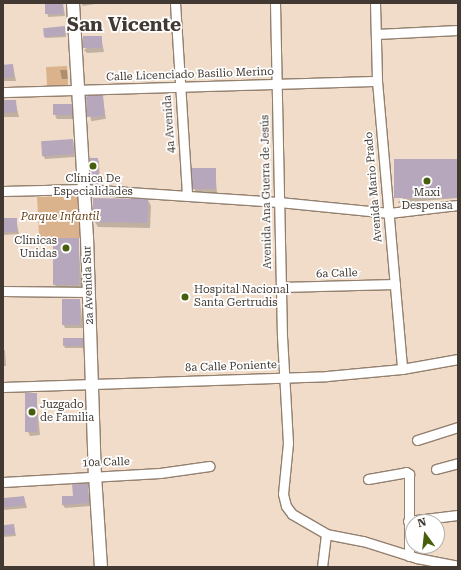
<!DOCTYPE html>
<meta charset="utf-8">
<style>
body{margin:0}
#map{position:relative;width:461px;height:570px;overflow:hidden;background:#f1dcca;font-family:"Roboto Serif",serif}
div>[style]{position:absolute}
.green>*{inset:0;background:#dab28c;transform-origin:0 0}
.shadow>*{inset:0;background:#0003;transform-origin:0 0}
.building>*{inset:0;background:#b6a7bc;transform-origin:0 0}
.roads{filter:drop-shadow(1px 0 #93806f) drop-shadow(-1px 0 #93806f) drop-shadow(0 1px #93806f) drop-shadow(0 -1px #93806f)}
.minor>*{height:9px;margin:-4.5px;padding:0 4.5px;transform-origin:4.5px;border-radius:4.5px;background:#fff}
.major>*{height:12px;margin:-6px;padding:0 6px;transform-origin:6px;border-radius:6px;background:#fff}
.dots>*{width:11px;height:11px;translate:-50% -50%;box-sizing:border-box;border:2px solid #fff;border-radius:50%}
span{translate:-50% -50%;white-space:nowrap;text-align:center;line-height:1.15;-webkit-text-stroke:3.5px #fff;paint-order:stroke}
.street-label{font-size:11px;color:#413932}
.poi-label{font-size:11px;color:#413932}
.right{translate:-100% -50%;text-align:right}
.left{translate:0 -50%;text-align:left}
.park-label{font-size:11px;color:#6a4214;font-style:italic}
.town-label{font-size:19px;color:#413932;font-weight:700}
.frame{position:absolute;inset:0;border:4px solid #413932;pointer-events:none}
.north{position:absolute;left:405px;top:514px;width:40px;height:40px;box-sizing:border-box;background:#fff;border:1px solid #b3b0ad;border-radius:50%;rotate:345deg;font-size:11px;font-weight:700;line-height:16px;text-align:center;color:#413932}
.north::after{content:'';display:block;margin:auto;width:14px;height:18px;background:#475f0c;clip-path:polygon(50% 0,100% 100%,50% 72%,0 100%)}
</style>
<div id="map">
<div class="green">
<i style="left:67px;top:66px;width:20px;height:21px;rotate:87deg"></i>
<i style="left:81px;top:195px;width:43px;height:44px;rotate:87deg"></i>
</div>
<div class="shadow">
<i style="clip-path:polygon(46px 3px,63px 3px,65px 16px,48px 17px)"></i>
<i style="clip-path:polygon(81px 3px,95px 3px,95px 4px,83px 6px)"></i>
<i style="clip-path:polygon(65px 28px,66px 37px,46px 38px,44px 36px)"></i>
<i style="clip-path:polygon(101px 37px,104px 52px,87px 53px,84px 50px)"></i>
<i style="clip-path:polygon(3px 66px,13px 66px,16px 81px,3px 81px)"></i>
<i style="clip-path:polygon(60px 70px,67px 70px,68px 79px,62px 79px)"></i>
<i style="left:102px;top:96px;width:23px;height:15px;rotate:80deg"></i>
<i style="clip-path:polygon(3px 101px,15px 101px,19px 117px,3px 117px)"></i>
<i style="clip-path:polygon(71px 106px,74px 119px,57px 119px,55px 116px)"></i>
<i style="clip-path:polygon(73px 140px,75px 157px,45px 159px,43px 155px)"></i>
<i style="clip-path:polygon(97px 159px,99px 161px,100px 186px,92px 183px)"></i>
<i style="clip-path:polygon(458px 160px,458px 198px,398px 203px,398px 202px)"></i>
<i style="clip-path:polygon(215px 169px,217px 193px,196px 192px,194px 189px)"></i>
<i style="clip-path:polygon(71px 176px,75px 176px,77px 185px,73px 185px)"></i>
<i style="clip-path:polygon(148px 200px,151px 206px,150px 228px,98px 227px,95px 222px)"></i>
<i style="clip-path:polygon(3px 219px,16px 219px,19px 234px,3px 235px)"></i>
<i style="clip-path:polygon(78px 239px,82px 288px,57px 288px,55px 285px)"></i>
<i style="clip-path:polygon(80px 300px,83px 328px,65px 328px,63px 324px)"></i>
<i style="clip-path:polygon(82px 339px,84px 348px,65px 348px,64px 346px)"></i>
<i style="clip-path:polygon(3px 348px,5px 351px,6px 366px,3px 366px)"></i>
<i style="clip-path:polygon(36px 394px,40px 435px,30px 436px,28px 432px)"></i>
<i style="clip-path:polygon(87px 484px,91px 506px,65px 508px,63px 505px)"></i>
<i style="clip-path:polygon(24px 497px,27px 508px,3px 510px,3px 498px)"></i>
<i style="clip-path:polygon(3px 526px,14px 526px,16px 536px,3px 537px)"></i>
</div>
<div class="building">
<i style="left:45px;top:3px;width:18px;height:11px"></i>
<i style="left:65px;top:26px;width:9px;height:22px;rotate:84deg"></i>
<i style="left:102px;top:36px;width:12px;height:19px;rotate:90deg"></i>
<i style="left:13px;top:64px;width:13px;height:10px;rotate:86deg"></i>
<i style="clip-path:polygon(89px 95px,103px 95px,105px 116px,87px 117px,86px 97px)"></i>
<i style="clip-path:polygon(3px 100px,16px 100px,17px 112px,3px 113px)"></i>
<i style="left:72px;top:104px;width:11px;height:19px;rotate:90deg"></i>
<i style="left:73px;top:139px;width:15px;height:32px;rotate:86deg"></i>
<i style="left:90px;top:158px;width:8px;height:26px"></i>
<i style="left:458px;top:159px;width:39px;height:64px;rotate:90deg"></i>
<i style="left:191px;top:168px;width:25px;height:21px"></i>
<i style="left:93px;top:198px;width:55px;height:24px;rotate:1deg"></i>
<i style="left:3px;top:218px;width:14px;height:14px"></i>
<i style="left:53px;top:238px;width:26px;height:47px"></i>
<i style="left:62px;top:299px;width:18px;height:26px"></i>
<i style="left:63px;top:338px;width:20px;height:8px"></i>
<i style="left:25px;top:393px;width:12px;height:39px"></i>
<i style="clip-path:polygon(88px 483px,89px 503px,62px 505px,62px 496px,73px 496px,72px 484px)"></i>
<i style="left:24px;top:496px;width:9px;height:21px;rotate:84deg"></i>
<i style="left:14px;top:524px;width:10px;height:11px;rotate:84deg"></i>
</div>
<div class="roads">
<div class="minor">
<i style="left:175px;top:3px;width:193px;rotate:86.4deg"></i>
<i style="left:275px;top:3px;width:333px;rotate:88.8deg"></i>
<i style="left:282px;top:336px;width:107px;rotate:86.8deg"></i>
<i style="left:288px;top:443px;width:51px;rotate:95.6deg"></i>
<i style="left:283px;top:494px;width:12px;rotate:76deg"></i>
<i style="left:286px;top:506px;width:10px;rotate:53deg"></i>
<i style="left:292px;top:514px;width:39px;rotate:30deg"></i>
<i style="left:326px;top:534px;width:38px;rotate:11deg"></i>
<i style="left:363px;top:541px;width:57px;rotate:17.5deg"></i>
<i style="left:417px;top:558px;width:42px;rotate:11deg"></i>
<i style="left:375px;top:3px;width:78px;rotate:88.5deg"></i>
<i style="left:377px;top:81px;width:289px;rotate:85deg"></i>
<i style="left:376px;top:34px;width:82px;rotate:-2.8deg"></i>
<i style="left:3px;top:92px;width:374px;rotate:-1.7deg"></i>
<i style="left:3px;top:191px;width:80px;rotate:-1.4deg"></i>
<i style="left:83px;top:189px;width:196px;rotate:3.8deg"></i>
<i style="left:279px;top:202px;width:111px;rotate:5.7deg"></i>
<i style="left:389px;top:213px;width:69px;rotate:-6.6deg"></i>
<i style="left:281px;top:287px;width:114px;rotate:-1.5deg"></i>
<i style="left:3px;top:291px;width:86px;rotate:0.7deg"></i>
<i style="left:3px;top:387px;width:324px;rotate:-1.9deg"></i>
<i style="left:327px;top:376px;width:75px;rotate:-5.3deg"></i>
<i style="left:402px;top:369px;width:57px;rotate:-10.1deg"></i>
<i style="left:417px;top:440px;width:43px;rotate:-17.6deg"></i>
<i style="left:436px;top:469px;width:23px;rotate:-15deg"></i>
<i style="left:368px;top:479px;width:39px;rotate:-10deg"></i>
<i style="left:406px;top:472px;width:4px;rotate:34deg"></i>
<i style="left:409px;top:474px;width:82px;rotate:90deg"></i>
<i style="left:3px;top:482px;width:157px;rotate:-3.3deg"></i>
<i style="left:160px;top:473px;width:50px;rotate:-8deg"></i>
<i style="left:408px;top:521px;width:50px;rotate:-6.8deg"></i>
<i style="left:322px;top:567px;width:33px;rotate:-83deg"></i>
</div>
<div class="major">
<i style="left:73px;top:3px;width:234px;rotate:86.6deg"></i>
<i style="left:87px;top:237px;width:238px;rotate:88.1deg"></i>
<i style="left:95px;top:475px;width:92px;rotate:86.3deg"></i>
</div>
</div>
<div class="dots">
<i style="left:93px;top:166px;background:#475f0c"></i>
<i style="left:427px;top:181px;background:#475f0c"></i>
<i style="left:66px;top:248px;background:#475f0c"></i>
<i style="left:185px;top:297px;background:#475f0c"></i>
<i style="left:32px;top:412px;background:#475f0c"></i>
</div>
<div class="street-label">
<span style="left:190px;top:75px;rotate:-2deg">Calle Licenciado Basilio Merino</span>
<span style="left:170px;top:124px;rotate:-94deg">4a Avenida</span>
<span style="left:374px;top:187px;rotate:-95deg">Avenida Mario Prado</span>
<span style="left:267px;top:192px;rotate:-91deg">Avenida Ana Guerra de Jesús</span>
<span style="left:337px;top:274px;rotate:-2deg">6a Calle</span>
<span style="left:89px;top:285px;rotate:-92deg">2a Avenida Sur</span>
<span style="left:231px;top:367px;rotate:-2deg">8a Calle Poniente</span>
<span style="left:106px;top:463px;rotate:-2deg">10a Calle</span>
</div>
<div class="poi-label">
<span style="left:93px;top:186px">Clínica De<br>Especialidades</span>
<span style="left:427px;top:200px">Maxi<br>Despensa</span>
<span class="right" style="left:57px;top:248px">Clínicas<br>Unidas</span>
<span class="left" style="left:194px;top:297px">Hospital Nacional<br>Santa Gertrudis</span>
<span class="left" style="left:40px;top:412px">Juzgado<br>de Familia</span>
</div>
<div class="park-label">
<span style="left:60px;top:217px">Parque Infantil</span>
</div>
<div class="town-label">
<span style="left:124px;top:25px">San Vicente</span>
</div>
<div class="frame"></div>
<div class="north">N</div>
</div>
